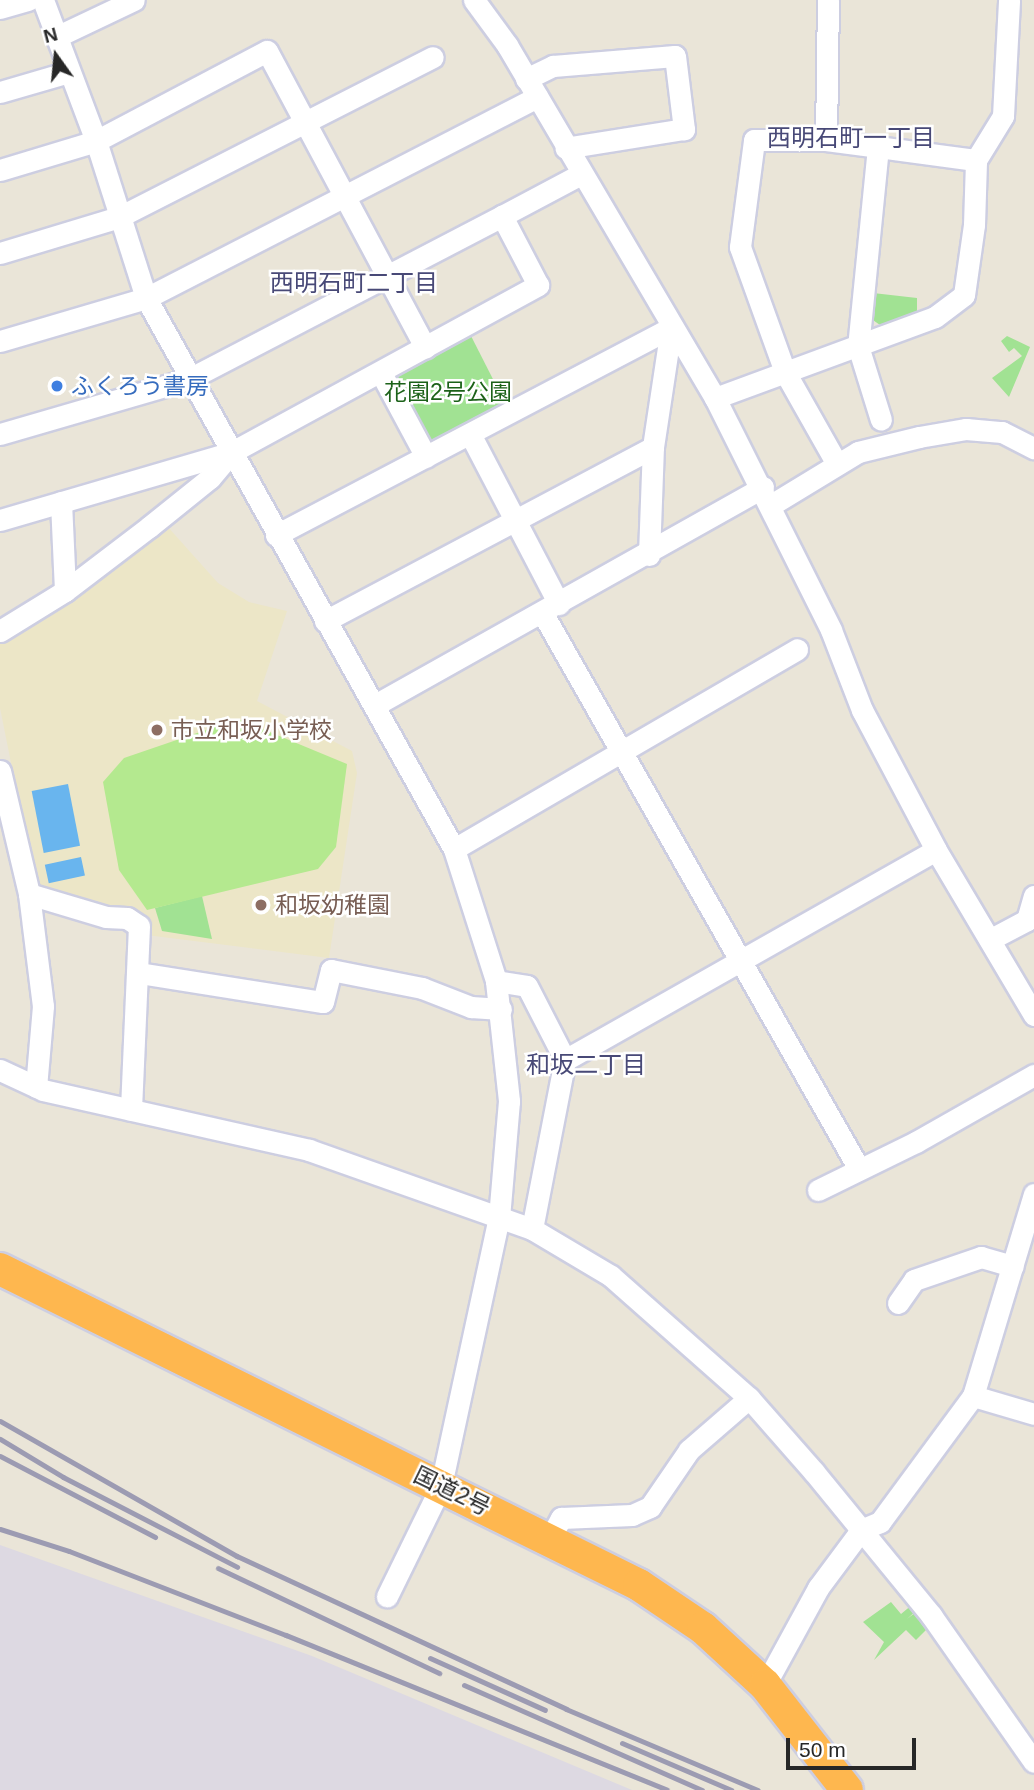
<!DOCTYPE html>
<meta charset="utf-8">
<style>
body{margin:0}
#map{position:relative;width:1034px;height:1790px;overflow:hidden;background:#eae5d8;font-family:Helvetica,"Noto Sans JP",sans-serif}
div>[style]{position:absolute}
.industrial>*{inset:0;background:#ddd9e2}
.education>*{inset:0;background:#ece6c7}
.green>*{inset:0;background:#a1e293;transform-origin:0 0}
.pitch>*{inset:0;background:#b4e98f}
.water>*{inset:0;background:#69b5ee;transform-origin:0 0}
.roads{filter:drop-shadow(2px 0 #cdcee1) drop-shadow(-2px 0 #cdcee1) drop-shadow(0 2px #cdcee1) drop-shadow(0 -2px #cdcee1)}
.minor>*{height:21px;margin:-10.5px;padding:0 10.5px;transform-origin:10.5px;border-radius:10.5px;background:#fff}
.highway>*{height:32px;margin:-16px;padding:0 16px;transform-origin:16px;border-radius:16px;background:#feb74f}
.rail>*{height:5px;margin:-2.5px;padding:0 2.5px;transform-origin:2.5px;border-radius:2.5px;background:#9c9bb2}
.dots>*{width:19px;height:19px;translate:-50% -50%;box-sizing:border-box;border:4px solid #fff;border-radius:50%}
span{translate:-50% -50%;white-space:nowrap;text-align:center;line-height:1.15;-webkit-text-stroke:5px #fff;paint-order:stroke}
.shop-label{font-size:23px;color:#366cbe}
.left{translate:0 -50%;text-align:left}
.park-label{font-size:23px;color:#1c6219}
.education-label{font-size:23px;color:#785e54}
.street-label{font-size:23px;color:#272727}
.neighbourhood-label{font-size:24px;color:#484977}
.north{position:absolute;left:21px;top:21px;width:70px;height:70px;-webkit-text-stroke:5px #fff;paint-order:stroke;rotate:345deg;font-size:19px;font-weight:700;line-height:28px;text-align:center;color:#272727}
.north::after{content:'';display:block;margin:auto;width:24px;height:32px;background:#272727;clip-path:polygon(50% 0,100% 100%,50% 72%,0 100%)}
.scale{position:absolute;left:786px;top:1738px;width:130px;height:32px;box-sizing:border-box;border:4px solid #272727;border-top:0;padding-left:9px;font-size:21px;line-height:24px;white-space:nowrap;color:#272727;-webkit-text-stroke:5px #fff;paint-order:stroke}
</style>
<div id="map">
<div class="industrial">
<i style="clip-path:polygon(0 1545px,312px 1656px,632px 1790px,0 1790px)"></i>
</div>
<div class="education">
<i style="clip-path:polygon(167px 526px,218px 583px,249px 602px,287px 611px,257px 701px,352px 751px,357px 773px,329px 958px,146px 935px,104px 909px,36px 887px,0 708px,0 643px)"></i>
</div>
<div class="green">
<i style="clip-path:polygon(873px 293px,917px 298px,917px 315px,880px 325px,870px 318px)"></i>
<i style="left:470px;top:334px;width:81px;height:90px;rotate:63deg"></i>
<i style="clip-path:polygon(1007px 336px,1030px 347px,1009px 397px,992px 378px,1022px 356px,1014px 348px,1009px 352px,1001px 341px)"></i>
<i style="clip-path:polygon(202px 896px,212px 939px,162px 931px,155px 908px)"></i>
<i style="clip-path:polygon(891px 1602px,901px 1614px,913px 1604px,918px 1609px,907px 1619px,920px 1609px,932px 1624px,916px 1640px,906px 1630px,874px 1660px,884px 1642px,863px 1622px)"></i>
</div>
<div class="pitch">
<i style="clip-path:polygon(238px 719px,347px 764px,336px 847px,318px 869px,147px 910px,119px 870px,103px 782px,124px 758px)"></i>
</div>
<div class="water">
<i style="left:68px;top:784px;width:63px;height:37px;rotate:79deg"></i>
<i style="left:81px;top:857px;width:19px;height:37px;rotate:78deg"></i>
</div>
<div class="roads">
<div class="minor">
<i style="left:43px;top:0;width:151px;rotate:69.4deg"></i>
<i style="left:96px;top:141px;width:165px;rotate:72.3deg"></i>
<i style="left:146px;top:298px;width:631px;rotate:60.8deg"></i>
<i style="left:454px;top:849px;width:139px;rotate:72.3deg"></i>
<i style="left:496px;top:981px;width:121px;rotate:83.8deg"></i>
<i style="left:509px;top:1101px;width:116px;rotate:94.9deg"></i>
<i style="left:499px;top:1217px;width:275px;rotate:102.2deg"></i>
<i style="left:441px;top:1486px;width:123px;rotate:116.1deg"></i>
<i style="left:474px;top:0;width:56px;rotate:53.7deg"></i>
<i style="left:507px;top:45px;width:410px;rotate:59.5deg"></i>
<i style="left:715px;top:398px;width:259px;rotate:63.4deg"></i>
<i style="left:831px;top:630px;width:86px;rotate:68.8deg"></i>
<i style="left:862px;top:710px;width:158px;rotate:62.1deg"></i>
<i style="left:936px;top:850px;width:192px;rotate:59.3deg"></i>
<i style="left:0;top:8px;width:29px;rotate:-16deg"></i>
<i style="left:56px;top:37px;width:86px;rotate:-25.4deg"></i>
<i style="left:526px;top:79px;width:30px;rotate:-26deg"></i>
<i style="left:553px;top:66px;width:122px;rotate:-4.7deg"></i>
<i style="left:675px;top:56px;width:74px;rotate:83deg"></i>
<i style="left:684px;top:129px;width:120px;rotate:170.9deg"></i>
<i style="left:0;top:92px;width:72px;rotate:-16.2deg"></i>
<i style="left:826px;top:140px;width:140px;rotate:-89.2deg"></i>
<i style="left:878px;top:147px;width:99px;rotate:7.6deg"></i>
<i style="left:0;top:170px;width:100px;rotate:-16.8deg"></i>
<i style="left:96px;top:141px;width:193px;rotate:-27.8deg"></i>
<i style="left:267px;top:51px;width:336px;rotate:61.9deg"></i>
<i style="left:0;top:253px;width:124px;rotate:-16.8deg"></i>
<i style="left:119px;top:217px;width:352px;rotate:-27deg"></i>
<i style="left:0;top:341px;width:152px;rotate:-16.4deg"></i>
<i style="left:146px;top:298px;width:440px;rotate:-27.2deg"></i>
<i style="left:381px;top:373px;width:95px;rotate:61.8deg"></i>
<i style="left:715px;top:398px;width:234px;rotate:-20.2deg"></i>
<i style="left:935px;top:317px;width:36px;rotate:-37deg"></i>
<i style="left:964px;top:295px;width:71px;rotate:-81.9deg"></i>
<i style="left:974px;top:225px;width:65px;rotate:-88.2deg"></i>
<i style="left:976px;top:160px;width:52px;rotate:-58.5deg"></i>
<i style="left:1003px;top:116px;width:116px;rotate:-87deg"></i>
<i style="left:0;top:434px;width:197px;rotate:-16.2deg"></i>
<i style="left:189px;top:379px;width:353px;rotate:-27.5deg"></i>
<i style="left:470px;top:434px;width:192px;rotate:62.4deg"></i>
<i style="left:837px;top:464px;width:106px;rotate:-119.5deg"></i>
<i style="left:785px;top:372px;width:133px;rotate:-109.8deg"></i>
<i style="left:740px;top:247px;width:108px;rotate:-82.5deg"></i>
<i style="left:754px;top:140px;width:72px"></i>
<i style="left:826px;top:140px;width:52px;rotate:7.7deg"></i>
<i style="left:878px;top:147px;width:200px;rotate:95.7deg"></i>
<i style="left:858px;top:346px;width:77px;rotate:72.7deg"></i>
<i style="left:61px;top:502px;width:89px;rotate:87.4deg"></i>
<i style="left:771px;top:505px;width:102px;rotate:-31.3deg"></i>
<i style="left:858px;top:452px;width:63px;rotate:-13.8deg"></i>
<i style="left:919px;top:437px;width:48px;rotate:-9.7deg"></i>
<i style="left:966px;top:429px;width:36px;rotate:5deg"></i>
<i style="left:1002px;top:432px;width:36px;rotate:27deg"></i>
<i style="left:0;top:520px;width:242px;rotate:-16.3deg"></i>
<i style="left:232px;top:452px;width:349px;rotate:-28.6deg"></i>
<i style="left:538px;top:285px;width:78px;rotate:-117.6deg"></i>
<i style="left:502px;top:216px;width:89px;rotate:-28deg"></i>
<i style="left:276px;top:535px;width:446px;rotate:-27.7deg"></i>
<i style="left:649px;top:555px;width:108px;rotate:-87.9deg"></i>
<i style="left:653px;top:447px;width:120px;rotate:-81.4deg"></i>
<i style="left:543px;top:614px;width:639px;rotate:60.34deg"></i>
<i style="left:325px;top:621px;width:371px;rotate:-27.9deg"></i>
<i style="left:0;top:631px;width:76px;rotate:-31.6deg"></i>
<i style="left:65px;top:591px;width:106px;rotate:-37.3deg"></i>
<i style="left:149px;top:527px;width:78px;rotate:-38.8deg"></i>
<i style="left:210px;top:478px;width:34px;rotate:-50deg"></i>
<i style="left:375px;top:705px;width:445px;rotate:-29.3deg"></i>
<i style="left:0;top:771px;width:126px;rotate:76.7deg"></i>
<i style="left:29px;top:894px;width:80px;rotate:16.6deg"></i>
<i style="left:106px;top:917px;width:21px;rotate:3deg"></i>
<i style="left:127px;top:918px;width:14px;rotate:34deg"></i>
<i style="left:139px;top:926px;width:184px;rotate:92.5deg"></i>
<i style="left:454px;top:849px;width:397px;rotate:-30.2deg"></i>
<i style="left:29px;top:894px;width:113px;rotate:82.9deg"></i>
<i style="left:43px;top:1006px;width:81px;rotate:94.9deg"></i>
<i style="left:991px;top:939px;width:41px;rotate:-27.8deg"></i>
<i style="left:1027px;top:920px;width:25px;rotate:-74deg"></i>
<i style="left:139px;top:973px;width:186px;rotate:9deg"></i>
<i style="left:323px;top:1002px;width:33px;rotate:-76deg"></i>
<i style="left:331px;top:970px;width:93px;rotate:11.2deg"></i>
<i style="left:422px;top:988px;width:53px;rotate:21.2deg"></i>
<i style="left:471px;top:1007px;width:30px;rotate:4deg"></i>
<i style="left:496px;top:981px;width:31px;rotate:9deg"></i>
<i style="left:527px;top:986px;width:83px;rotate:62.8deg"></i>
<i style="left:565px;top:1060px;width:426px;rotate:-29.5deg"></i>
<i style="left:0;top:1070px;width:47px;rotate:24.9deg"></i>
<i style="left:43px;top:1090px;width:273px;rotate:12.7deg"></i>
<i style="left:309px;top:1150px;width:237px;rotate:19.5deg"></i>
<i style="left:532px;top:1229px;width:92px;rotate:30.7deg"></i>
<i style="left:611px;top:1276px;width:184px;rotate:41.5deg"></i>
<i style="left:749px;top:1398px;width:98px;rotate:48.7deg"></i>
<i style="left:814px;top:1472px;width:185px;rotate:50.7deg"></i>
<i style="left:931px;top:1615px;width:179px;rotate:55deg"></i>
<i style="left:818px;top:1190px;width:109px;rotate:-26.1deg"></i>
<i style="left:916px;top:1142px;width:136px;rotate:-29.6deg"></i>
<i style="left:532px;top:1229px;width:172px;rotate:-79deg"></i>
<i style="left:898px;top:1303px;width:28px;rotate:-55deg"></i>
<i style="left:914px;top:1280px;width:71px;rotate:-18.9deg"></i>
<i style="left:981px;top:1257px;width:33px;rotate:16deg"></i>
<i style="left:973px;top:1396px;width:64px;rotate:16.4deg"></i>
<i style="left:550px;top:1538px;width:23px;rotate:-61deg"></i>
<i style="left:561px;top:1518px;width:71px;rotate:-2.4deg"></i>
<i style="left:632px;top:1515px;width:20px;rotate:-24deg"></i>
<i style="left:650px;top:1507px;width:69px;rotate:-55.6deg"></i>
<i style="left:689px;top:1450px;width:79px;rotate:-40.9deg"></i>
<i style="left:765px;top:1685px;width:111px;rotate:-61.3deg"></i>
<i style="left:818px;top:1588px;width:72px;rotate:-53.4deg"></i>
<i style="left:861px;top:1530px;width:21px;rotate:-23deg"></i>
<i style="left:880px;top:1522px;width:157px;rotate:-53.6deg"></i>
<i style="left:973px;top:1396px;width:211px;rotate:-73.2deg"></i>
</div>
<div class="highway">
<i style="left:0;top:1269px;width:713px;rotate:26.31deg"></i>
<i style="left:639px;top:1585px;width:77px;rotate:33.9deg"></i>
<i style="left:703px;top:1628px;width:84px;rotate:42.6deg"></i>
<i style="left:765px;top:1685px;width:133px;rotate:52deg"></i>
</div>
</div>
<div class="rail">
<i style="left:0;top:1421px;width:273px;rotate:29.7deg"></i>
<i style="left:237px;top:1556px;width:363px;rotate:24.9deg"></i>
<i style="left:566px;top:1709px;width:208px;rotate:22.9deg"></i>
<i style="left:0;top:1439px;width:74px;rotate:31.1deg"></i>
<i style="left:63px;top:1477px;width:196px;rotate:27.3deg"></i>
<i style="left:0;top:1456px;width:175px;rotate:27.6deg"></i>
<i style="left:0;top:1529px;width:72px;rotate:17.7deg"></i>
<i style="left:69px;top:1551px;width:233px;rotate:21.2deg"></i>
<i style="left:286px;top:1635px;width:411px;rotate:22.1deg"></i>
<i style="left:218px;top:1568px;width:245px;rotate:25.4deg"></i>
<i style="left:430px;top:1658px;width:126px;rotate:24.3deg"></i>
<i style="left:464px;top:1685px;width:260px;rotate:23.8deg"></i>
<i style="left:622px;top:1743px;width:119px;rotate:23.3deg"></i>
</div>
<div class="dots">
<i style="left:57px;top:386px;background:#3f7fe0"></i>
<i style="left:157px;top:730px;background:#8d6e63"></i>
<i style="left:261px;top:905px;background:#8d6e63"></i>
</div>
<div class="shop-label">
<span class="left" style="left:71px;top:386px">ふくろう書房</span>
</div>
<div class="park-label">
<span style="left:448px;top:392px">花園2号公園</span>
</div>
<div class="education-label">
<span class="left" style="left:171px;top:730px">市立和坂小学校</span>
<span class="left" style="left:275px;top:905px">和坂幼稚園</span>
</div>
<div class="street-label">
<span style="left:452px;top:1491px;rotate:26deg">国道2号</span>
</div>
<div class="neighbourhood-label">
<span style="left:851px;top:138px">西明石町一丁目</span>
<span style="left:354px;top:283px">西明石町二丁目</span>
<span style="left:586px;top:1065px">和坂二丁目</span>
</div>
<div class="north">N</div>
<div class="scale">50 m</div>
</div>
